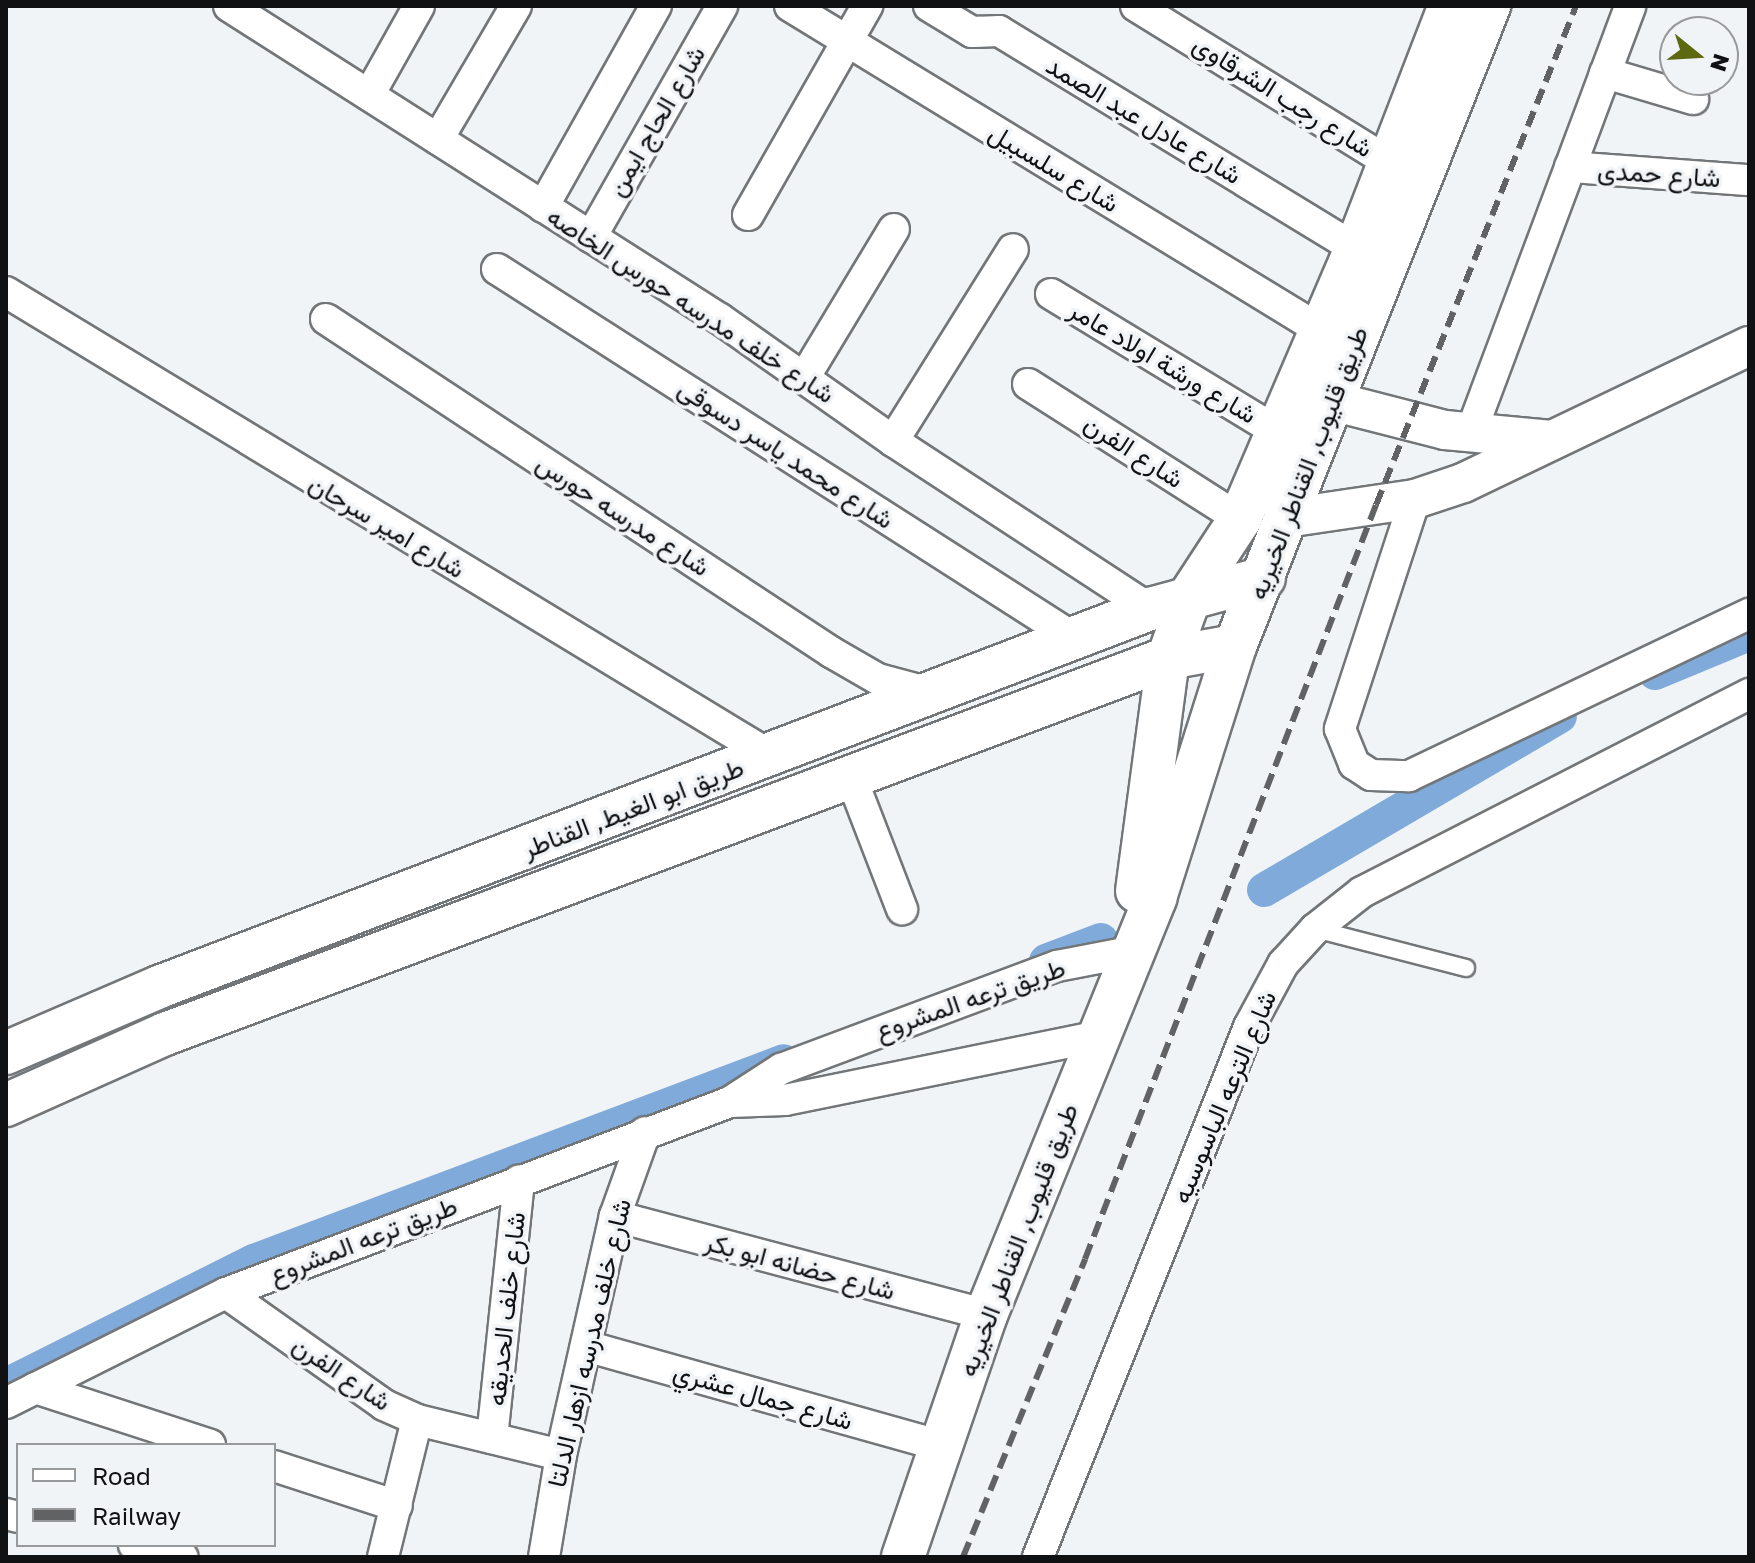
<!DOCTYPE html>
<meta charset="utf-8">
<style>
body{margin:0}
#map{position:relative;width:1755px;height:1563px;overflow:hidden;background:#f1f4f7;font-family:"Golos Text",Vazirmatn,sans-serif}
div>[style]{position:absolute}
.canal>*{height:34px;margin:-17px;padding:0 17px;transform-origin:17px;border-radius:17px;background:#7faada}
.roads{filter:drop-shadow(2px 0 #737678) drop-shadow(-2px 0 #737678) drop-shadow(0 2px #737678) drop-shadow(0 -2px #737678)}
.service>*{height:16px;margin:-8px;padding:0 8px;transform-origin:8px;border-radius:8px;background:#fff}
.minor>*{height:30px;margin:-15px;padding:0 15px;transform-origin:15px;border-radius:15px;background:#fff}
.tertiary>*{height:38px;margin:-19px;padding:0 19px;transform-origin:19px;border-radius:19px;background:#fff}
.secondary>*{height:42px;margin:-21px;padding:0 21px;transform-origin:21px;border-radius:21px;background:#fff}
.rail>*{height:6px;margin-top:-3px;transform-origin:0;background:repeating-linear-gradient(90deg,#616264 0 16px,transparent 0 24px)}
span{translate:-50% -50%;white-space:nowrap;text-align:center;line-height:1.15;-webkit-text-stroke:7px #f1f4f7;paint-order:stroke}
.street-label{font-size:26px;color:#101112}
.frame{position:absolute;inset:0;border:8px solid #101112;pointer-events:none}
.legend{position:absolute;left:16px;top:1443px;width:260px;height:104px;box-sizing:border-box;background:#f1f4f7;border:2px solid #97999b;margin:0;padding:10px 14px;list-style:none;font-size:24px;color:#101112}
.legend li{display:flex;align-items:center;gap:16px;height:40px}
.legend b{width:40px;border:2px solid #97999b}
.north{position:absolute;left:1659px;top:16px;width:80px;height:80px;box-sizing:border-box;background:#f1f4f7;border:2px solid #97999b;border-radius:50%;rotate:108deg;font-size:22px;font-weight:700;line-height:32px;text-align:center;color:#101112}
.north::after{content:'';display:block;margin:auto;width:28px;height:36px;background:#5c6911;clip-path:polygon(50% 0,100% 100%,50% 72%,0 100%)}
</style>
<div id="map">
<div class="canal">
<i style="left:1655px;top:673px;width:102px;rotate:-22.5deg"></i>
<i style="left:1264px;top:890px;width:343px;rotate:-30.4deg"></i>
<i style="left:1046px;top:961px;width:59px;rotate:-20.9deg"></i>
<i style="left:6px;top:1385px;width:277px;rotate:-26.6deg"></i>
<i style="left:254px;top:1261px;width:566px;rotate:-20.67deg"></i>
</div>
<div class="roads">
<div class="service">
<i style="left:1315px;top:929px;width:156px;rotate:14.5deg"></i>
</div>
<div class="minor">
<i style="left:229px;top:6px;width:582px;rotate:32.52deg"></i>
<i style="left:720px;top:319px;width:212px;rotate:35.2deg"></i>
<i style="left:893px;top:441px;width:307px;rotate:33.2deg"></i>
<i style="left:790px;top:6px;width:620px;rotate:31.41deg"></i>
<i style="left:929px;top:6px;width:50px;rotate:31.2deg"></i>
<i style="left:972px;top:32px;width:27px;rotate:-2deg"></i>
<i style="left:999px;top:31px;width:418px;rotate:31.4deg"></i>
<i style="left:1136px;top:6px;width:297px;rotate:31.7deg"></i>
<i style="left:1605px;top:73px;width:92px;rotate:16.5deg"></i>
<i style="left:369px;top:95px;width:102px;rotate:-60.7deg"></i>
<i style="left:438px;top:139px;width:154px;rotate:-59.6deg"></i>
<i style="left:1570px;top:167px;width:179px;rotate:4.2deg"></i>
<i style="left:543px;top:207px;width:231px;rotate:-60.7deg"></i>
<i style="left:748px;top:215px;width:241px;rotate:-60.3deg"></i>
<i style="left:591px;top:237px;width:266px;rotate:-60.4deg"></i>
<i style="left:497px;top:269px;width:685px;rotate:32.6deg"></i>
<i style="left:6px;top:292px;width:895px;rotate:31.24deg"></i>
<i style="left:1051px;top:294px;width:262px;rotate:31.3deg"></i>
<i style="left:326px;top:319px;width:605px;rotate:33.4deg"></i>
<i style="left:831px;top:652px;width:54px;rotate:29.9deg"></i>
<i style="left:878px;top:679px;width:54px;rotate:15.1deg"></i>
<i style="left:804px;top:378px;width:174px;rotate:-58.9deg"></i>
<i style="left:1028px;top:384px;width:251px;rotate:32.5deg"></i>
<i style="left:1470px;top:435px;width:458px;rotate:-69.5deg"></i>
<i style="left:893px;top:441px;width:226px;rotate:-58deg"></i>
<i style="left:1415px;top:499px;width:242px;rotate:108.1deg"></i>
<i style="left:1340px;top:729px;width:38px;rotate:68deg"></i>
<i style="left:1354px;top:764px;width:20px;rotate:33deg"></i>
<i style="left:1371px;top:775px;width:38px;rotate:2deg"></i>
<i style="left:1409px;top:776px;width:377px;rotate:-25.5deg"></i>
<i style="left:851px;top:777px;width:142px;rotate:68.9deg"></i>
<i style="left:730px;top:1102px;width:55px;rotate:-2.1deg"></i>
<i style="left:785px;top:1100px;width:316px;rotate:-11.5deg"></i>
<i style="left:615px;top:1216px;width:384px;rotate:14.9deg"></i>
<i style="left:226px;top:1293px;width:194px;rotate:35.3deg"></i>
<i style="left:384px;top:1405px;width:36px;rotate:24deg"></i>
<i style="left:417px;top:1420px;width:148px;rotate:13.7deg"></i>
<i style="left:586px;top:1346px;width:369px;rotate:15.7deg"></i>
<i style="left:35px;top:1388px;width:184px;rotate:18deg"></i>
<i style="left:6px;top:1403px;width:246px;rotate:-26.6deg"></i>
<i style="left:226px;top:1293px;width:539px;rotate:-20.76deg"></i>
<i style="left:730px;top:1102px;width:61px;rotate:-32.9deg"></i>
<i style="left:781px;top:1069px;width:295px;rotate:-20.5deg"></i>
<i style="left:1057px;top:966px;width:74px;rotate:-10.9deg"></i>
<i style="left:492px;top:1438px;width:259px;rotate:-84deg"></i>
<i style="left:274px;top:1466px;width:129px;rotate:18deg"></i>
<i style="left:6px;top:1514px;width:12px;rotate:14deg"></i>
<i style="left:134px;top:1545px;width:50px;rotate:13.8deg"></i>
<i style="left:383px;top:1557px;width:141px;rotate:-76.1deg"></i>
<i style="left:544px;top:1557px;width:103px;rotate:-80.5deg"></i>
<i style="left:561px;top:1455px;width:245px;rotate:-77.3deg"></i>
<i style="left:615px;top:1216px;width:89px;rotate:-70.3deg"></i>
<i style="left:1038px;top:1557px;width:570px;rotate:-68.29deg"></i>
<i style="left:1249px;top:1027px;width:72px;rotate:-61.6deg"></i>
<i style="left:1283px;top:964px;width:47px;rotate:-47.6deg"></i>
<i style="left:1315px;top:929px;width:60px;rotate:-38.2deg"></i>
<i style="left:1362px;top:892px;width:435px;rotate:-27.1deg"></i>
</div>
<div class="tertiary">
<i style="left:1332px;top:401px;width:117px;rotate:14.4deg"></i>
<i style="left:1445px;top:430px;width:107px;rotate:5.3deg"></i>
<i style="left:1286px;top:518px;width:130px;rotate:-8.4deg"></i>
<i style="left:1415px;top:499px;width:51px;rotate:-18.4deg"></i>
<i style="left:1463px;top:483px;width:317px;rotate:-25.6deg"></i>
</div>
<div class="secondary">
<i style="left:1137px;top:891px;width:235px;rotate:-82.4deg"></i>
<i style="left:1168px;top:658px;width:68px;rotate:-70.2deg"></i>
<i style="left:1191px;top:594px;width:90px;rotate:-56.8deg"></i>
<i style="left:1240px;top:519px;width:294px;rotate:-66.8deg"></i>
<i style="left:1356px;top:249px;width:261px;rotate:-68.9deg"></i>
<i style="left:6px;top:1053px;width:167px;rotate:-23.3deg"></i>
<i style="left:159px;top:987px;width:1061px;rotate:-20.88deg"></i>
<i style="left:1150px;top:609px;width:118px;rotate:-15.2deg"></i>
<i style="left:6px;top:1105px;width:174px;rotate:-24.1deg"></i>
<i style="left:165px;top:1034px;width:1071px;rotate:-20.55deg"></i>
<i style="left:1168px;top:658px;width:68px;rotate:-10.2deg"></i>
<i style="left:903px;top:1557px;width:256px;rotate:-71.1deg"></i>
<i style="left:986px;top:1315px;width:450px;rotate:-67.9deg"></i>
<i style="left:1155px;top:898px;width:264px;rotate:-72.4deg"></i>
<i style="left:1235px;top:646px;width:689px;rotate:-68.35deg"></i>
</div>
</div>
<div class="rail">
<i style="left:963px;top:1557px;width:322px;rotate:-67.7deg"></i>
<i style="left:1085px;top:1259px;width:808px;rotate:-68.9deg"></i>
<i style="left:1376px;top:505px;width:538px;rotate:-68.16deg"></i>
</div>
<div class="street-label">
<span style="left:1283px;top:96px;rotate:32deg">شارع رجب الشرقاوى</span>
<span style="left:1144px;top:120px;rotate:31deg">شارع عادل عبد الصمد</span>
<span style="left:656px;top:121px;rotate:-60deg">شارع الحاج ايمن</span>
<span style="left:1054px;top:168px;rotate:31deg">شارع سلسبيل</span>
<span style="left:1659px;top:174px;rotate:4deg">شارع حمدى</span>
<span style="left:691px;top:305px;rotate:33deg">شارع خلف مدرسه حورس الخاصه</span>
<span style="left:1163px;top:362px;rotate:31deg">شارع ورشة اولاد عامر</span>
<span style="left:1134px;top:451px;rotate:33deg">شارع الفرن</span>
<span style="left:786px;top:454px;rotate:33deg">شارع محمد ياسر دسوقى</span>
<span style="left:1308px;top:463px;rotate:-69deg">طريق قليوب, القناطر الخيريه</span>
<span style="left:623px;top:515px;rotate:33deg">شارع مدرسه حورس</span>
<span style="left:387px;top:526px;rotate:31deg">شارع امير سرحان</span>
<span style="left:633px;top:808px;rotate:-21deg">طريق ابو الغيط, القناطر</span>
<span style="left:970px;top:999px;rotate:-19deg">طريق ترعه المشروع</span>
<span style="left:1224px;top:1097px;rotate:-67deg">شارع الترعه الباسوسيه</span>
<span style="left:363px;top:1240px;rotate:-21deg">طريق ترعه المشروع</span>
<span style="left:1018px;top:1240px;rotate:-69deg">طريق قليوب, القناطر الخيريه</span>
<span style="left:800px;top:1266px;rotate:15deg">شارع حضانه ابو بكر</span>
<span style="left:506px;top:1309px;rotate:-84deg">شارع خلف الحديقه</span>
<span style="left:589px;top:1343px;rotate:-77deg">شارع خلف مدرسه ازهار الدلتا</span>
<span style="left:342px;top:1373px;rotate:34deg">شارع الفرن</span>
<span style="left:763px;top:1396px;rotate:16deg">شارع جمال عشري</span>
</div>
<div class="frame"></div>
<ul class="legend">
<li><b style="height:10px;background:#fff"></b>Road</li>
<li><b style="height:10px;background:#616264"></b>Railway</li>
</ul>
<div class="north">N</div>
</div>
